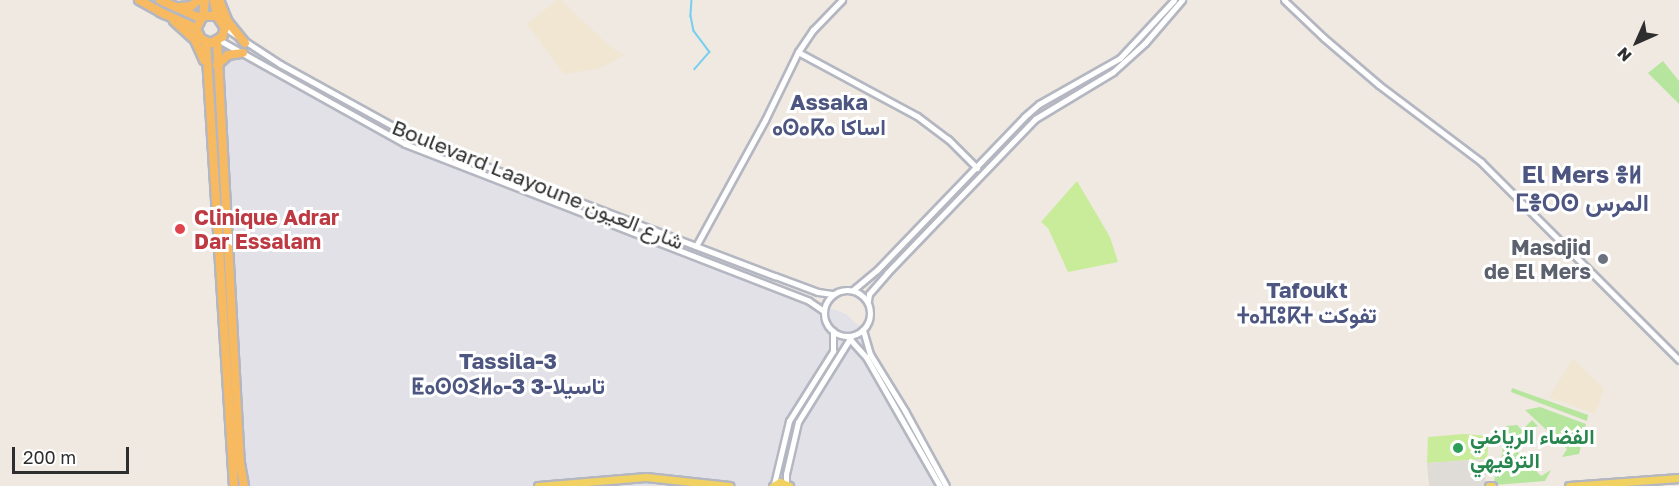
<!DOCTYPE html>
<meta charset="utf-8">
<style>
body{margin:0}
#map{position:relative;width:1679px;height:486px;overflow:hidden;background:#efe9e1;font-family:"Golos Text",Vazirmatn,"Noto Sans Tifinagh",sans-serif}
div>[style]{position:absolute}
.industrial>*{inset:0;background:#e3e1e8}
.education>*{inset:0;background:#f0e6d1}
.green>*{inset:0;background:#b6e59e}
.pitch>*{inset:0;background:#c9ec9a}
.plaza>*{inset:0;background:#dfdcd8}
.stream>*{height:1.5px;margin:-0.75px;padding:0 0.75px;transform-origin:0.75px;border-radius:0.75px;background:#75cff0}
.roads{filter:drop-shadow(2px 0 #b4b7c1) drop-shadow(-2px 0 #b4b7c1) drop-shadow(0 2px #b4b7c1) drop-shadow(0 -2px #b4b7c1)}
.tertiary>*{height:5px;margin:-2.5px;padding:0 2.5px;transform-origin:2.5px;border-radius:2.5px;background:#fff}
.tertiary>.ring{margin:-2.5px;padding:0;box-sizing:content-box;background:none;border:5px solid #fff;border-radius:50%}
.primary>*{height:7px;margin:-3.5px;padding:0 3.5px;transform-origin:3.5px;border-radius:3.5px;background:#f2d163}
.trunk>*{height:8px;margin:-4px;padding:0 4px;transform-origin:4px;border-radius:4px;background:#f8ba60}
.dots>*{width:16px;height:16px;translate:-50% -50%;box-sizing:border-box;border:3px solid #fff;border-radius:50%}
span{translate:-50% -50%;white-space:nowrap;text-align:center;line-height:1.15;-webkit-text-stroke:6px #fff;paint-order:stroke}
.street-label{font-size:21px;color:#2e2e2e}
.health-label{font-size:21px;color:#be3a42;font-weight:700}
.left{translate:0 -50%;text-align:left}
.worship-label{font-size:21px;color:#5b616d;font-weight:700}
.right{translate:-100% -50%;text-align:right}
.leisure-label{font-size:21px;color:#27864d;font-weight:700}
.neighbourhood-label{font-size:22px;color:#4d5680;font-weight:700}
.quarter-label{font-size:24px;color:#4d5680;font-weight:700}
.north{position:absolute;left:1607px;top:12px;width:60px;height:60px;-webkit-text-stroke:4px #fff;paint-order:stroke;rotate:225deg;font-size:16px;font-weight:700;line-height:24px;text-align:center;color:#2e2e2e}
.north::after{content:'';display:block;margin:auto;width:21px;height:27px;background:#2e2e2e;clip-path:polygon(50% 0,100% 100%,50% 72%,0 100%)}
.scale{position:absolute;left:12px;top:447px;width:117px;height:27px;box-sizing:border-box;border:3px solid #2e2e2e;border-top:0;padding-left:8px;font-size:18px;line-height:21px;white-space:nowrap;color:#2e2e2e;-webkit-text-stroke:4px #fff;paint-order:stroke}
</style>
<div id="map">
<div class="industrial">
<i style="clip-path:polygon(245px 54px,407px 145px,846px 314px,871px 337px,876px 354px,940px 465px,949px 486px,237px 486px,221px 73px,223px 63px)"></i>
</div>
<div class="education">
<i style="clip-path:polygon(557px 0,561px 0,609px 46px,624px 55px,601px 68px,564px 74px,527px 24px)"></i>
<i style="clip-path:polygon(1573px 359px,1604px 389px,1595px 414px,1549px 397px)"></i>
</div>
<div class="green">
<i style="clip-path:polygon(1663px 61px,1679px 81px,1679px 104px,1648px 73px)"></i>
<i style="clip-path:polygon(1512px 388px,1588px 415px,1587px 421px,1511px 392px)"></i>
<i style="clip-path:polygon(1540px 407px,1586px 424px,1579px 454px,1562px 457px,1567px 449px,1525px 410px)"></i>
<i style="clip-path:polygon(1532px 420px,1538px 426px,1525px 432px,1515px 449px,1541px 476px,1551px 470px,1545px 481px,1494px 485px,1495px 474px,1499px 474px,1506px 426px,1517px 425px,1522px 430px)"></i>
</div>
<div class="pitch">
<i style="clip-path:polygon(1077px 181px,1110px 237px,1118px 262px,1068px 272px,1048px 228px,1041px 222px)"></i>
<i style="clip-path:polygon(1464px 434px,1489px 436px,1487px 459px,1427px 463px,1428px 437px)"></i>
</div>
<div class="plaza">
<i style="clip-path:polygon(1487px 459px,1485px 486px,1429px 486px,1427px 463px)"></i>
</div>
<div class="stream">
<i style="left:692px;top:0;width:16px;rotate:94deg"></i>
<i style="left:691px;top:16px;width:15px;rotate:79deg"></i>
<i style="left:694px;top:31px;width:26px;rotate:53deg"></i>
<i style="left:710px;top:52px;width:23px;rotate:131deg"></i>
</div>
<div class="roads">
<div class="tertiary">
<i style="left:1284px;top:0;width:55px;rotate:43.5deg"></i>
<i style="left:1324px;top:38px;width:72px;rotate:40.5deg"></i>
<i style="left:1379px;top:85px;width:128px;rotate:37deg"></i>
<i style="left:1481px;top:162px;width:280px;rotate:45deg"></i>
<i style="left:225px;top:28px;width:66px;rotate:33.2deg"></i>
<i style="left:280px;top:64px;width:158px;rotate:28.8deg"></i>
<i style="left:418px;top:140px;width:382px;rotate:20.9deg"></i>
<i style="left:775px;top:276px;width:46px;rotate:20.4deg"></i>
<i style="left:818px;top:292px;width:14px;rotate:8deg"></i>
<i style="left:219px;top:40px;width:213px;rotate:29.2deg"></i>
<i style="left:405px;top:144px;width:433px;rotate:21.2deg"></i>
<i style="left:809px;top:301px;width:18px;rotate:34deg"></i>
<i style="left:798px;top:52px;width:135px;rotate:28.3deg"></i>
<i style="left:917px;top:116px;width:39px;rotate:37deg"></i>
<i style="left:948px;top:139px;width:41px;rotate:45deg"></i>
<i style="left:696px;top:246px;width:144px;rotate:-61.3deg"></i>
<i style="left:765px;top:120px;width:76px;rotate:-64.1deg"></i>
<i style="left:798px;top:52px;width:27px;rotate:-56deg"></i>
<i style="left:813px;top:30px;width:42px;rotate:-46deg"></i>
<i class="ring" style="left:824px;top:290px;width:41px;height:41px"></i>
<i style="left:853px;top:290px;width:31px;rotate:-40deg"></i>
<i style="left:877px;top:270px;width:212px;rotate:-46.1deg"></i>
<i style="left:1024px;top:117px;width:20px;rotate:-41deg"></i>
<i style="left:1039px;top:104px;width:93px;rotate:-29.6deg"></i>
<i style="left:1120px;top:58px;width:79px;rotate:-47deg"></i>
<i style="left:868px;top:301px;width:7px;rotate:-82deg"></i>
<i style="left:869px;top:294px;width:28px;rotate:-49deg"></i>
<i style="left:887px;top:273px;width:214px;rotate:-46.1deg"></i>
<i style="left:1035px;top:119px;width:91px;rotate:-31.1deg"></i>
<i style="left:1113px;top:72px;width:43px;rotate:-42.2deg"></i>
<i style="left:1145px;top:43px;width:57px;rotate:-49.3deg"></i>
<i style="left:863px;top:330px;width:25px;rotate:74deg"></i>
<i style="left:870px;top:354px;width:67px;rotate:58.4deg"></i>
<i style="left:905px;top:411px;width:85px;rotate:61.3deg"></i>
<i style="left:847px;top:336px;width:28px;rotate:48deg"></i>
<i style="left:866px;top:357px;width:149px;rotate:60.2deg"></i>
<i style="left:786px;top:483px;width:9px;rotate:-90deg"></i>
<i style="left:786px;top:474px;width:53px;rotate:-77deg"></i>
<i style="left:798px;top:422px;width:100px;rotate:-58.1deg"></i>
<i style="left:774px;top:484px;width:65px;rotate:-76.6deg"></i>
<i style="left:789px;top:421px;width:83px;rotate:-57.8deg"></i>
<i style="left:833px;top:351px;width:20px;rotate:-90deg"></i>
</div>
<div class="primary">
<i style="left:538px;top:486px;width:108px;rotate:-4.8deg"></i>
<i style="left:646px;top:477px;width:84px;rotate:6.1deg"></i>
<i style="left:773px;top:486px;width:8px;rotate:-30deg"></i>
<i style="left:780px;top:482px;width:10px;rotate:24deg"></i>
<i style="left:1489px;top:486px;width:3px"></i>
<i style="left:1569px;top:486px;width:110px;rotate:-4.2deg"></i>
</div>
<div class="trunk">
<i style="left:139px;top:0;width:29px;rotate:29deg"></i>
<i style="left:160px;top:0;width:44px;rotate:24.2deg"></i>
<i style="left:219px;top:0;width:24px;rotate:68deg"></i>
<i style="left:228px;top:22px;width:27px;rotate:51deg"></i>
<i style="left:179px;top:7px;width:12px;rotate:-5deg"></i>
<i style="left:191px;top:6px;width:10px;rotate:-37deg"></i>
<i style="left:160px;top:12px;width:30px;rotate:24deg"></i>
<i style="left:187px;top:24px;width:10px;rotate:29deg"></i>
<i style="left:196px;top:29px;width:11px;rotate:63deg"></i>
<i style="left:201px;top:39px;width:11px;rotate:22deg"></i>
<i style="left:211px;top:43px;width:13px;rotate:-29deg"></i>
<i style="left:222px;top:37px;width:9px;rotate:-72deg"></i>
<i style="left:225px;top:28px;width:14px;rotate:-124deg"></i>
<i style="left:217px;top:16px;width:16px;rotate:-101deg"></i>
<i style="left:203px;top:16px;width:16px;rotate:-83deg"></i>
<i style="left:174px;top:21px;width:28px;rotate:42deg"></i>
<i style="left:195px;top:40px;width:22px;rotate:66deg"></i>
<i style="left:196px;top:29px;width:15px;rotate:-62deg"></i>
<i style="left:203px;top:16px;width:14px"></i>
<i style="left:217px;top:41px;width:423px;rotate:86.9deg"></i>
<i style="left:240px;top:463px;width:23px;rotate:80deg"></i>
<i style="left:206px;top:42px;width:445px;rotate:86.4deg"></i>
<i style="left:217px;top:65px;width:15px;rotate:-42deg"></i>
<i style="left:228px;top:55px;width:15px;rotate:-8deg"></i>
</div>
</div>
<div class="dots">
<i style="left:180px;top:229px;background:#e0444e"></i>
<i style="left:1603px;top:259px;background:#6b7280"></i>
<i style="left:1458px;top:448px;background:#2e9e5b"></i>
</div>
<div class="street-label">
<span style="left:538px;top:184px;rotate:22deg">Boulevard Laayoune شارع العيون</span>
</div>
<div class="health-label">
<span class="left" style="left:194px;top:229px">Clinique Adrar<br>Dar Essalam</span>
</div>
<div class="worship-label">
<span class="right" style="left:1591px;top:259px">Masdjid<br>de El Mers</span>
</div>
<div class="leisure-label">
<span class="left" style="left:1470px;top:448px">الفضاء الرياضي<br>الترفيهي</span>
</div>
<div class="neighbourhood-label">
<span style="left:829px;top:114px">Assaka<br>ⴰⵙⴰⴽⴰ اساكا</span>
<span style="left:1307px;top:302px">Tafoukt<br>ⵜⴰⴼⵓⴽⵜ تفوكت</span>
<span style="left:508px;top:373px">Tassila-3<br>ⵟⴰⵙⵙⵉⵍⴰ-3 3-تاسيلا</span>
</div>
<div class="quarter-label">
<span style="left:1582px;top:188px">El Mers ⴻⵍ<br>ⵎⴻⵔⵙ المرس</span>
</div>
<div class="north">N</div>
<div class="scale">200 m</div>
</div>
